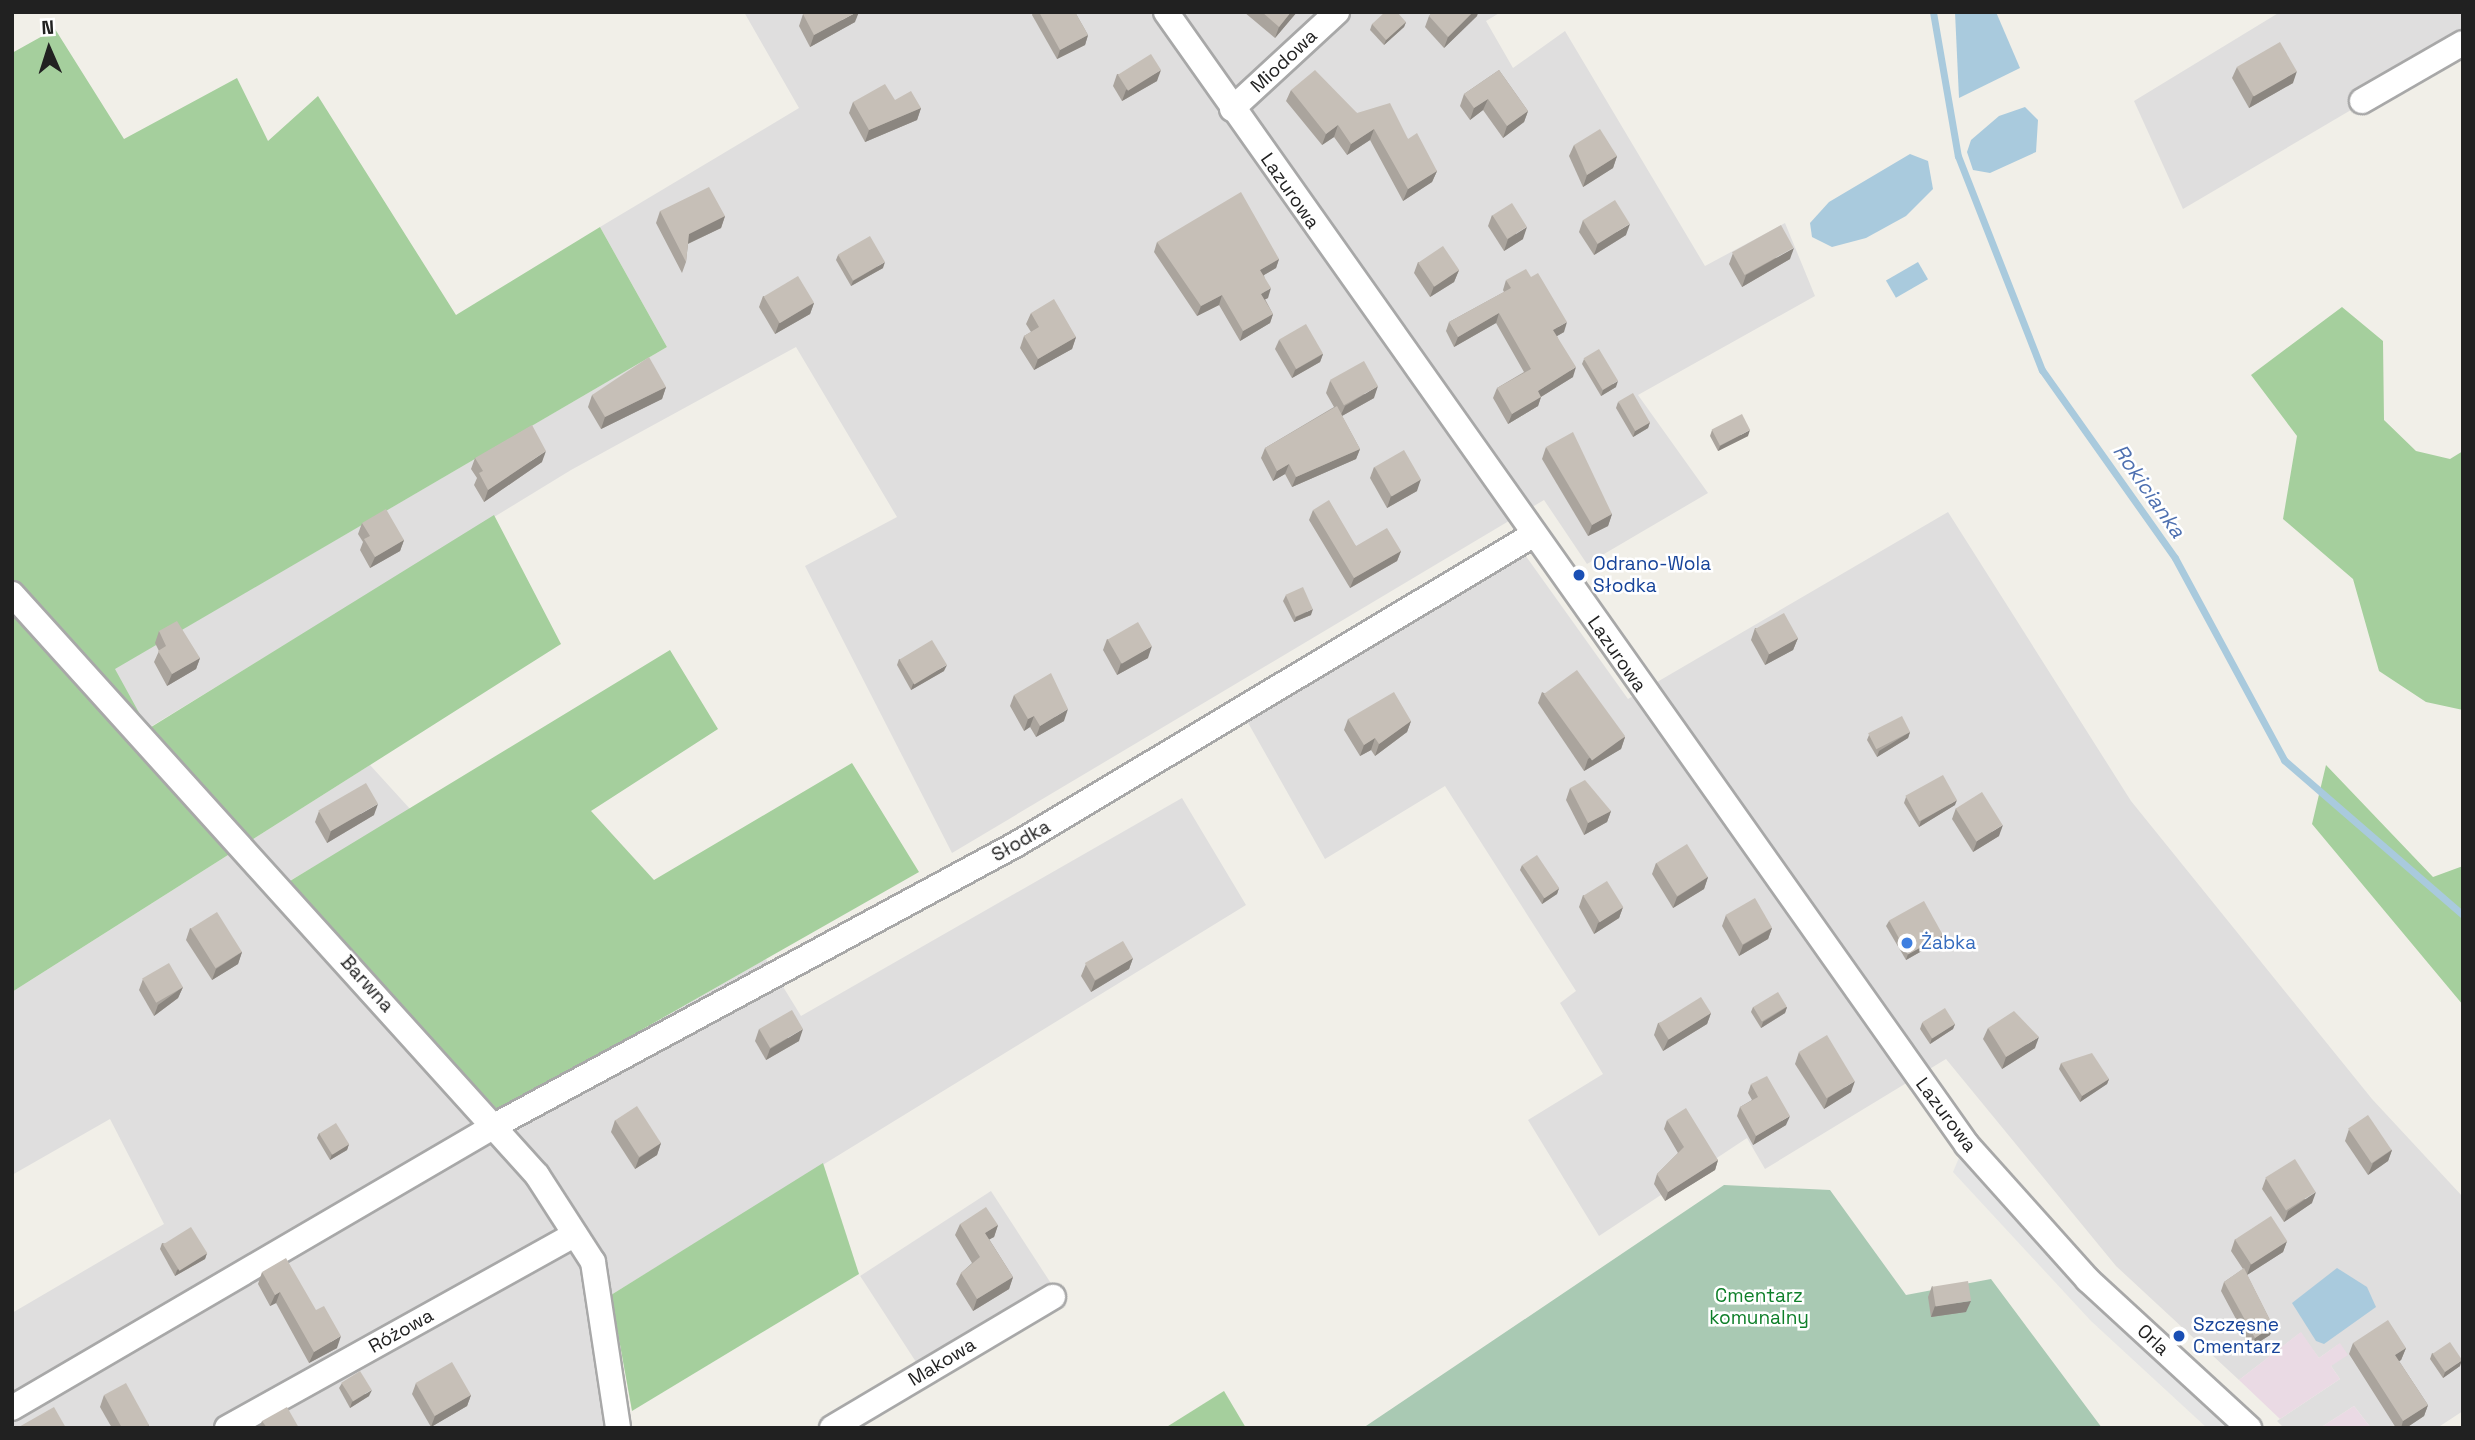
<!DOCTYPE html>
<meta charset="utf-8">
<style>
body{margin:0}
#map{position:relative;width:2475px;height:1440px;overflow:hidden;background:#f1efe8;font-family:"Space Grotesk",sans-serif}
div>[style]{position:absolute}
.residential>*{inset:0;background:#dfdede;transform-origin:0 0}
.industrial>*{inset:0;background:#eadae4}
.forest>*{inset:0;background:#a5cf9d}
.cemetery>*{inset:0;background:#a9c9b3}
.parking>*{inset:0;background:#e5e5e5}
.water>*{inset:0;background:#a9cadd;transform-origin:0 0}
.stream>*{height:7px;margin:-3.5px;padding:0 3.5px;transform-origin:3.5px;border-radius:3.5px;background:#a9cadd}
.roads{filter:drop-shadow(2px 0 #a8a8a8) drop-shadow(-2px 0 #a8a8a8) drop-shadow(0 2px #a8a8a8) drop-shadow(0 -2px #a8a8a8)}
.minor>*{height:24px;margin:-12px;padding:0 12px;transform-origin:12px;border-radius:12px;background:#fff}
.wall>*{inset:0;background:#aaa49d}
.shaded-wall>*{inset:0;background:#8b8680}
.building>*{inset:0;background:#c6bfb7;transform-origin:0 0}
.dots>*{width:19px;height:19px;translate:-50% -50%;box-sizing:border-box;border:4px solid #fff;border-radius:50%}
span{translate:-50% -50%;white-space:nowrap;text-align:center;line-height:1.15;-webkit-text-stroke:5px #fff;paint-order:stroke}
.street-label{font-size:19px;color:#212121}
.transit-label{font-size:19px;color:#164399}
.left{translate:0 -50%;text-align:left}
.shop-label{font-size:19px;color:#366cbe}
.park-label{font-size:19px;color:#0e7f29}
.water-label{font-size:21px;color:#4e70b0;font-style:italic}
.frame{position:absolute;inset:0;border:14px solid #212121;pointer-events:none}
.north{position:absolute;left:14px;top:14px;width:70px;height:70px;-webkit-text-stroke:5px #fff;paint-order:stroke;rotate:357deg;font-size:19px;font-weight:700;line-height:28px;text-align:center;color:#212121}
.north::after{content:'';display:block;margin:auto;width:24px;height:32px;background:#212121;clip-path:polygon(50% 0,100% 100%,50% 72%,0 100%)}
</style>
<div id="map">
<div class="residential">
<i style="clip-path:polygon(744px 12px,1501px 12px,1486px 21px,1513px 68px,1565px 31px,1705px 266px,1785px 223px,1815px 296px,1638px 395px,1708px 493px,1587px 564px,1544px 500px,952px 853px,805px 566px,897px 517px,796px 347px,571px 470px,147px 729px,114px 669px,667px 347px,600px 227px,799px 108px)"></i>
<i style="clip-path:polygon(2280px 12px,2463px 12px,2463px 44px,2183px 209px,2134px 101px)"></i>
<i style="clip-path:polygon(1948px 512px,2131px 801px,2372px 1099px,2463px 1197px,2463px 1411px,2437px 1428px,2371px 1428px,2354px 1406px,2320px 1428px,2284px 1428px,2277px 1421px,2340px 1379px,2331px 1366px,2339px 1344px,2319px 1358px,2300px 1333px,2239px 1380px,2116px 1266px,1946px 1059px,1765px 1169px,1747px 1138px,1599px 1236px,1528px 1120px,1603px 1074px,1560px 1003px,1576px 991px,1445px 786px,1325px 859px,1247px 721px,1523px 552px,1628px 699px)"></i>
<i style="clip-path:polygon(370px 765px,411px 810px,286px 883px,499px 1111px,766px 959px,801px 1016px,1182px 798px,1246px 905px,611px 1295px,632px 1428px,12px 1428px,12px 1313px,164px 1224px,110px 1119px,12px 1175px,12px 992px)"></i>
<i style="left:991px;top:1191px;width:113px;height:156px;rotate:57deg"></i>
</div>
<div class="industrial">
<i style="clip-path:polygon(2301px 1332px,2319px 1358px,2340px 1343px,2348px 1355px,2331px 1366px,2340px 1379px,2280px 1419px,2239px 1380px)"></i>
<i style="clip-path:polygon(2354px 1406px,2371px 1428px,2320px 1428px)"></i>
</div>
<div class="forest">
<i style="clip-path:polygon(55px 29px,124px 139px,237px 78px,268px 141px,318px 96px,456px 315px,600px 227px,667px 347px,115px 669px,148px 729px,494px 515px,561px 644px,12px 992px,12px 53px)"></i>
<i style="clip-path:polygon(2342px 307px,2383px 341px,2384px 420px,2416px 451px,2450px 459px,2463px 451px,2463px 710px,2426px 702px,2379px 671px,2353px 579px,2283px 519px,2297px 436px,2251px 375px)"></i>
<i style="clip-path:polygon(670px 650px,718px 729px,591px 811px,654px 880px,852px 763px,919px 872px,499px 1111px,285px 884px)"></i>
<i style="clip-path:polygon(2326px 765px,2433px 877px,2463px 866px,2463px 1005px,2312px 824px)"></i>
<i style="clip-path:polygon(823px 1163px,859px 1274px,632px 1411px,611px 1295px)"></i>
<i style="clip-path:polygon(1224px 1391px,1246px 1428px,1165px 1428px)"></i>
</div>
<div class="cemetery">
<i style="clip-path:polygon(1724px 1185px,1830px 1190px,1906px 1295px,1991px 1279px,2102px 1428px,1363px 1428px)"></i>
</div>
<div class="parking">
<i style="clip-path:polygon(1961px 1153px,2234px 1428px,2207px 1428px,2091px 1321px,1953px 1172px)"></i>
</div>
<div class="water">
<i style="clip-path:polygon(1955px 12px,1996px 12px,2020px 68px,1959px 98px)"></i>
<i style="clip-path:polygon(2025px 107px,2038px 120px,2036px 152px,1990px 173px,1973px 170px,1967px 152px,1971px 140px,1999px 116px)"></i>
<i style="clip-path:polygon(1910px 154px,1928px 161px,1933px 189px,1906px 216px,1866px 238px,1832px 247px,1812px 237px,1810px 223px,1829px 202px)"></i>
<i style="left:1918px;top:262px;width:20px;height:37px;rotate:60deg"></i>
<i style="clip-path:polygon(2337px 1268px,2367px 1287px,2376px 1307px,2324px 1344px,2316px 1341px,2292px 1303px)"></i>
</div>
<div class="stream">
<i style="left:1933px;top:12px;width:146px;rotate:80.2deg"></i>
<i style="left:1958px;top:156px;width:230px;rotate:68.6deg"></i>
<i style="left:2042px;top:370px;width:230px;rotate:54.7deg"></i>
<i style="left:2175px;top:558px;width:230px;rotate:61.6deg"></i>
<i style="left:2284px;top:760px;width:237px;rotate:40.9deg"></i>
</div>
<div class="roads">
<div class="minor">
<i style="left:1166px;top:12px;width:1388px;rotate:54.74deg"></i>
<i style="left:1967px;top:1145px;width:181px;rotate:48.1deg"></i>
<i style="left:2088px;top:1280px;width:219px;rotate:42.6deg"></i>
<i style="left:2362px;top:101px;width:116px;rotate:-29.9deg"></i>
<i style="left:1232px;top:109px;width:143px;rotate:-42.7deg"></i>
<i style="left:12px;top:594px;width:783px;rotate:47.9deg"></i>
<i style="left:537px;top:1175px;width:103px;rotate:57.2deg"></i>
<i style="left:593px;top:1262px;width:168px;rotate:81.4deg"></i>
<i style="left:12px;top:1408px;width:561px;rotate:-30.32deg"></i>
<i style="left:496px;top:1125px;width:590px;rotate:-28.35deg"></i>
<i style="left:1015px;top:845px;width:604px;rotate:-30.9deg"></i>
<i style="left:227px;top:1428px;width:398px;rotate:-29.1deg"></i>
<i style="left:832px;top:1428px;width:257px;rotate:-30.7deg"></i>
</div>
</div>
<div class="wall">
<i style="clip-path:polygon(1033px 12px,1075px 12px,1088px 35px,1085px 45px,1057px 59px,1032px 15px)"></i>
<i style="clip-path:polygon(1244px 12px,1297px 12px,1275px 38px)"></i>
<i style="clip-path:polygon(1433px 12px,1478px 12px,1477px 16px,1444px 48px,1425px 27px,1429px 16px)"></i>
<i style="clip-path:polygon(803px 14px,855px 22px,810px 47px,799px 26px)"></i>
<i style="clip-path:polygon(1406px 22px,1404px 27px,1384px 45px,1370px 30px,1372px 24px)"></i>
<i style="clip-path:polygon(2237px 67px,2293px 83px,2249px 108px,2232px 78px)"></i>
<i style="clip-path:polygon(1499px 70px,1528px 111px,1524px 122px,1503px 138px,1483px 110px,1470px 120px,1460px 106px,1464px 94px)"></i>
<i style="clip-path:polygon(1117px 74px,1157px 81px,1122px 101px,1113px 86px)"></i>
<i style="clip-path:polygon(1291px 90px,1357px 113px,1408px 139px,1437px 171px,1432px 182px,1403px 201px,1370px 140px,1347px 155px,1334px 137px,1322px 145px,1286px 101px)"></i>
<i style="clip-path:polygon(895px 100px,921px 108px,917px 120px,865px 142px,849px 113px,853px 102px)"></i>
<i style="clip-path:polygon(1574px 145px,1617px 156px,1613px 168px,1583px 187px,1569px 156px)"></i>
<i style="clip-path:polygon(660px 211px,725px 216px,721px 228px,688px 244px,686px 262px,682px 273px,656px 223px)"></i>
<i style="clip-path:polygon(1492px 215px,1523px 239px,1504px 251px,1488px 226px)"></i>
<i style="clip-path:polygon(1583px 220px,1626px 235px,1594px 255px,1579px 232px)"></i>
<i style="clip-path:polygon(1157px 242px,1279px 259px,1276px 268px,1264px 275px,1268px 298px,1265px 299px,1273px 314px,1270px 323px,1240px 341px,1219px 305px,1197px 316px,1154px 252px)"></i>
<i style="clip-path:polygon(1733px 253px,1790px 259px,1742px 287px,1729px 264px)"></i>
<i style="clip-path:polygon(838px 255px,883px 268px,851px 286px,836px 260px)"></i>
<i style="clip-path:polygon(1418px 262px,1459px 270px,1454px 282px,1430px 297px,1414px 273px)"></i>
<i style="clip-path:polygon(1506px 280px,1564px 332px,1557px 336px,1573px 377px,1541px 397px,1538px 406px,1508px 424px,1493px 398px,1497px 388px,1524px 372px,1496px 323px,1454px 347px,1446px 331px,1449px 322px,1504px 292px,1503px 290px)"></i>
<i style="clip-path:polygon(763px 296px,814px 303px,810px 314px,775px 334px,759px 307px)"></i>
<i style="clip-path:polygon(1031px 313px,1076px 337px,1072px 349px,1034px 370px,1020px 348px,1024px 336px,1031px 332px,1026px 324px)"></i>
<i style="clip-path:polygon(1279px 340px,1323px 354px,1320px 362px,1292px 378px,1275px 349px)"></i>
<i style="clip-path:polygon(1584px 359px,1616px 387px,1601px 396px,1582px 364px)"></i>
<i style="clip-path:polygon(1330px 381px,1374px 398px,1342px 416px,1360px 449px,1356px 459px,1292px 487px,1285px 474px,1273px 481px,1261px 458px,1265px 448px,1334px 407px,1326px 393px)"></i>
<i style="clip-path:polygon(666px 387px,662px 399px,601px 429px,588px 407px,592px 395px)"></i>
<i style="clip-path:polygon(1618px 402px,1650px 422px,1648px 428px,1633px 437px,1616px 408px)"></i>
<i style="clip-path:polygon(1712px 430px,1748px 436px,1718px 451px,1710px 436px)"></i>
<i style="clip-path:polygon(1546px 447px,1612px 514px,1608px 526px,1588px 536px,1542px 459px)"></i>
<i style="clip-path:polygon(475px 458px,542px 462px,484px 502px,474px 485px,477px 478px,471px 469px)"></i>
<i style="clip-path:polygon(1374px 467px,1417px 491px,1387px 508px,1370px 478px)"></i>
<i style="clip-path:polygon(1313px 510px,1356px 546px,1401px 551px,1397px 561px,1350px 588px,1309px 520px)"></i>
<i style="clip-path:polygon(362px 523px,404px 540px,400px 551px,370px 568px,360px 550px,363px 542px,358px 534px)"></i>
<i style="clip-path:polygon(1286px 595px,1311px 615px,1294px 622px,1283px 601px)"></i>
<i style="clip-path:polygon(1755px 628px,1798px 638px,1793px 650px,1765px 665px,1751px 640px)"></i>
<i style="clip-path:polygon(159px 631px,200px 658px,196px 669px,167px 686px,154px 662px,159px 651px,155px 643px)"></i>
<i style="clip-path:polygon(1107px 639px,1148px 658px,1117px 675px,1103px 650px)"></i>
<i style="clip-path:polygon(899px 659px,944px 671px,911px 690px,897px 665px)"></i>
<i style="clip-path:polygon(1542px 692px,1625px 737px,1621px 749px,1584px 771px,1538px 703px)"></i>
<i style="clip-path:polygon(1014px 695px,1064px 721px,1036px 737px,1030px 727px,1024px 731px,1010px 706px)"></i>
<i style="clip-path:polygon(1348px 719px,1411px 721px,1407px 732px,1375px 756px,1371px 750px,1360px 756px,1344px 730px)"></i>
<i style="clip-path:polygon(1910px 732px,1908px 738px,1877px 757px,1867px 740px,1869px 735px)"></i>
<i style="clip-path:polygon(1570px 788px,1611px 811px,1607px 822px,1584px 835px,1566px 800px)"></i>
<i style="clip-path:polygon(1906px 797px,1955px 805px,1919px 827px,1904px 803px)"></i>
<i style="clip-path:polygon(1956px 808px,1999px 836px,1973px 852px,1952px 819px)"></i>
<i style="clip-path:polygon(319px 811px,374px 815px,327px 843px,315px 822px)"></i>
<i style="clip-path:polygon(1656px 863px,1708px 877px,1704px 889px,1673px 908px,1652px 874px)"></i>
<i style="clip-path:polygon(1522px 865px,1559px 888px,1557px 894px,1542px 904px,1520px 870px)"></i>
<i style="clip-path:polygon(1583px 895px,1623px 907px,1619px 918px,1594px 934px,1579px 907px)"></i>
<i style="clip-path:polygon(1726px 915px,1772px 928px,1768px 939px,1739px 956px,1722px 926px)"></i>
<i style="clip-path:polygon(1889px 921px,1941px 940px,1906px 960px,1886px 926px)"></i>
<i style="clip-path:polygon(190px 928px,242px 952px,238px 964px,212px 980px,186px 940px)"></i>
<i style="clip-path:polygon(1133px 958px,1129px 969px,1091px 992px,1081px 976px,1086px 964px)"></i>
<i style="clip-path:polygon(143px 979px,183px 987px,178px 998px,154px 1016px,139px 990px)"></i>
<i style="clip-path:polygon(1753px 1007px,1787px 1007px,1785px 1013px,1761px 1028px,1751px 1012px)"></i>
<i style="clip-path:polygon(1711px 1013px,1707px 1024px,1663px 1051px,1654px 1035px,1658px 1023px)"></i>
<i style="clip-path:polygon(1922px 1023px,1955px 1024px,1953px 1029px,1930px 1044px,1920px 1029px)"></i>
<i style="clip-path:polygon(1988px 1028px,2035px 1048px,2002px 1069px,1983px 1039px)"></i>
<i style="clip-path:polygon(759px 1029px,799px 1041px,766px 1060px,755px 1041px)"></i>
<i style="clip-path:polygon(1799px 1052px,1851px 1092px,1824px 1109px,1795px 1064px)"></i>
<i style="clip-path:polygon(2061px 1063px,2109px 1079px,2107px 1084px,2080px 1102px,2059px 1069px)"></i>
<i style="clip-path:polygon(1751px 1084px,1786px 1125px,1753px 1145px,1737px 1116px,1740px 1107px,1752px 1100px,1748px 1093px)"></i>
<i style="clip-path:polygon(615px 1120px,661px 1143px,657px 1155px,635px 1169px,611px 1132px)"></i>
<i style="clip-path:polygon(1667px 1120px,1718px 1160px,1715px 1170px,1665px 1201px,1654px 1184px,1657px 1174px,1678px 1153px,1664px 1129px)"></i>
<i style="clip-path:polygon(2349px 1129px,2392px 1150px,2388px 1161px,2368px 1175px,2345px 1141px)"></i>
<i style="clip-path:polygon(319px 1133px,349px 1144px,347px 1150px,330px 1160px,317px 1138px)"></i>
<i style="clip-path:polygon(2266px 1178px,2312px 1203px,2284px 1222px,2262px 1189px)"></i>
<i style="clip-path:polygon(960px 1224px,998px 1225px,994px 1237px,989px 1239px,1013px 1277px,1009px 1289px,973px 1311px,956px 1284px,961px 1273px,972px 1263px,955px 1235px)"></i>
<i style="clip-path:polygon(2235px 1239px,2287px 1241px,2283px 1252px,2247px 1275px,2273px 1326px,2270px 1335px,2251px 1347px,2221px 1291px,2224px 1282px,2243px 1269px,2231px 1251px)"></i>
<i style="clip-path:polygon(162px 1243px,207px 1253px,205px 1259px,175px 1276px,160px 1249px)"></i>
<i style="clip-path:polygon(262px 1272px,337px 1348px,309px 1363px,276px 1303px,270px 1306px,258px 1284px)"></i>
<i style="clip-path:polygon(1932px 1286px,1966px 1312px,1931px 1317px,1928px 1297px)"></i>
<i style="clip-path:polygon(2353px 1343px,2406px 1348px,2401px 1360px,2399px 1361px,2428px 1405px,2424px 1416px,2406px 1428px,2396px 1428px,2349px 1354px)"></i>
<i style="clip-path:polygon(2432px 1353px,2460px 1366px,2443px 1378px,2430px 1359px)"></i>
<i style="clip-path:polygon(342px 1383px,369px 1396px,350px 1408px,339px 1388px)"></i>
<i style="clip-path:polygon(416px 1383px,471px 1395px,467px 1406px,431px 1427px,412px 1394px)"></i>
<i style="clip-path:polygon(104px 1395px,149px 1425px,148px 1428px,112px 1428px,100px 1407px)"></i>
<i style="clip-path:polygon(262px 1421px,299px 1428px,261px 1428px,260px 1426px)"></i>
</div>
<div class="shaded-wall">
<i style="clip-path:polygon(857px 12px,859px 12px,855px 22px,810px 47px,814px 35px)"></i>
<i style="clip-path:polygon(1291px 12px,1297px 12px,1275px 38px,1279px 27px)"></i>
<i style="clip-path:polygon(1473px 12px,1478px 12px,1477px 16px,1444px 48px,1448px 37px)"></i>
<i style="clip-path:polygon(1406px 22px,1404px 27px,1384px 45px,1386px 40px)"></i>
<i style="clip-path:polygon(1088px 35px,1085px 45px,1057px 59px,1060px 50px)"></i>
<i style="clip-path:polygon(1161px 70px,1157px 81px,1122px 101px,1126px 90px)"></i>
<i style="clip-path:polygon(2297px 71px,2293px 83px,2249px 108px,2253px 96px)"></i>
<i style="clip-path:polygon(1488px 99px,1483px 110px,1470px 120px,1474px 108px)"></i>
<i style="clip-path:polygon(921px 108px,917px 120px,865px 142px,869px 130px)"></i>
<i style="clip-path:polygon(1528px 111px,1524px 122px,1503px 138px,1507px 126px)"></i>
<i style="clip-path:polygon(1338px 125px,1334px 137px,1322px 145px,1326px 134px)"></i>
<i style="clip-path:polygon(1374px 129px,1370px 140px,1347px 155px,1351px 144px)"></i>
<i style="clip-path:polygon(1617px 156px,1613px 168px,1583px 187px,1587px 175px)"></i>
<i style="clip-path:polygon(1437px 171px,1432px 182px,1403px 201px,1408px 189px)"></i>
<i style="clip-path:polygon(725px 216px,721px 228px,685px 245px,689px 234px)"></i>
<i style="clip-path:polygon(1630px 224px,1626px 235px,1594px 255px,1598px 243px)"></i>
<i style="clip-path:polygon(1527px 227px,1523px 239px,1504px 251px,1508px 239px)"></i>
<i style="clip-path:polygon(1794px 248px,1790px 259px,1742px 287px,1746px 275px)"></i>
<i style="clip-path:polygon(1279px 259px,1276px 268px,1257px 279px,1260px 270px)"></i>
<i style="clip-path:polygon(885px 262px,883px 268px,851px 286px,853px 281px)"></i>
<i style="clip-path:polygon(1459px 270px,1454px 282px,1430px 297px,1434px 286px)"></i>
<i style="clip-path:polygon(1271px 288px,1268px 298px,1258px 303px,1261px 294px)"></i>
<i style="clip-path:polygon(1222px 295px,1219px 305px,1197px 316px,1201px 306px)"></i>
<i style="clip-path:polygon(814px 303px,810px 314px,775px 334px,779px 323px)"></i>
<i style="clip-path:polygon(1499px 313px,1496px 323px,1454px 347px,1458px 337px)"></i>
<i style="clip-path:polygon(1273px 314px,1270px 323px,1240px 341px,1243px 331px)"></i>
<i style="clip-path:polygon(1567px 322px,1564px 332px,1550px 340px,1553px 330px)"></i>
<i style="clip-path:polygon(1076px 337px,1072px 349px,1034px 370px,1038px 359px)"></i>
<i style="clip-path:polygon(1323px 354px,1320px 362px,1292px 378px,1295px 370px)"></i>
<i style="clip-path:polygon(1576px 367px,1573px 377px,1539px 398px,1541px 397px,1538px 406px,1508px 424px,1512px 414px,1538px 391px)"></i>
<i style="clip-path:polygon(1618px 381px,1616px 387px,1601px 396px,1603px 390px)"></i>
<i style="clip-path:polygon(1378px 386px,1374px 398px,1340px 417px,1345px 406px)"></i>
<i style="clip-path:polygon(666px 387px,662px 399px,601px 429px,605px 417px)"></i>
<i style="clip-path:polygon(1650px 422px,1648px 428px,1633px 437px,1635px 431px)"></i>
<i style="clip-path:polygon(1750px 430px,1748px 436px,1718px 451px,1720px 446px)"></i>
<i style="clip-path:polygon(1360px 449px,1356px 459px,1292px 487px,1296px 477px)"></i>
<i style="clip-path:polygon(546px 451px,542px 462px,484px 502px,488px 490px)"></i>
<i style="clip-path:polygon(1289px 464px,1285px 474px,1273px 481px,1277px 471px)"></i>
<i style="clip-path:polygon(1421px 479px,1417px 491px,1387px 508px,1391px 496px)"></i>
<i style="clip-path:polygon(1612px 514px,1608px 526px,1588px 536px,1592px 525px)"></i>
<i style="clip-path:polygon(404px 540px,400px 551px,370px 568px,375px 557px)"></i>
<i style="clip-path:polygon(1401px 551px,1397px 561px,1350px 588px,1354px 578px)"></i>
<i style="clip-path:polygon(1313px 609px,1311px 615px,1294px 622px,1296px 617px)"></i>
<i style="clip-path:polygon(1798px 638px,1793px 650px,1765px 665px,1769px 654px)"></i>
<i style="clip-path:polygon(1152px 646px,1148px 658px,1117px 675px,1121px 663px)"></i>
<i style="clip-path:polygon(200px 658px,196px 669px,167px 686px,172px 674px)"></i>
<i style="clip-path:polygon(947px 665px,944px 671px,911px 690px,913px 684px)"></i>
<i style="clip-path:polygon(1068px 709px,1064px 721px,1036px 737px,1040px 726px)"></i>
<i style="clip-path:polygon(1034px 716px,1030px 727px,1024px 731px,1028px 719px)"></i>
<i style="clip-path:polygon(1411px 721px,1407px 732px,1375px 756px,1379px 744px)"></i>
<i style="clip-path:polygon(1910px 732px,1908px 738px,1877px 757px,1879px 751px)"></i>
<i style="clip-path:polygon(1625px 737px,1621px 749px,1584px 771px,1588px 759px)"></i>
<i style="clip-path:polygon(1375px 738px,1371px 750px,1360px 756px,1364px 745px)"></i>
<i style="clip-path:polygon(1957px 800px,1955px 805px,1919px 827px,1921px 821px)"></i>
<i style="clip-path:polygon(378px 804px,374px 815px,327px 843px,331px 831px)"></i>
<i style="clip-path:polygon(1611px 811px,1607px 822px,1584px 835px,1588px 823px)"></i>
<i style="clip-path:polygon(2003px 825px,1999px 836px,1973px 852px,1977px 841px)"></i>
<i style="clip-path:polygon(1708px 877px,1704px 889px,1673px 908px,1677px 897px)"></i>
<i style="clip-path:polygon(1559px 888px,1557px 894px,1542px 904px,1544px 898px)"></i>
<i style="clip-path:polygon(1623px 907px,1619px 918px,1594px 934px,1598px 923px)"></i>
<i style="clip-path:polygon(1772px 928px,1768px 939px,1739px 956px,1743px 945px)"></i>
<i style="clip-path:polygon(1943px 935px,1941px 940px,1906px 960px,1908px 954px)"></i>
<i style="clip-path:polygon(242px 952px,238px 964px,212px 980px,216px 969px)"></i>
<i style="clip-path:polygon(1133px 958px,1129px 969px,1091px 992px,1095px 981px)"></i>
<i style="clip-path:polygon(183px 987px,178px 998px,154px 1016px,158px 1005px)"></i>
<i style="clip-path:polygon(1787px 1007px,1785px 1013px,1761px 1028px,1763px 1022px)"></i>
<i style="clip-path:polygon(1711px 1013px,1707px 1024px,1663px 1051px,1668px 1040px)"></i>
<i style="clip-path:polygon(1955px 1024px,1953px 1029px,1930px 1044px,1932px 1038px)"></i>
<i style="clip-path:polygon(803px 1029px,799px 1041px,766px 1060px,770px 1049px)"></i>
<i style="clip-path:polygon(2039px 1037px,2035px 1048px,2002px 1069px,2006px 1057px)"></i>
<i style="clip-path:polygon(2109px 1079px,2107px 1084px,2080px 1102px,2082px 1096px)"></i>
<i style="clip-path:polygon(1855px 1081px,1851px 1092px,1824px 1109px,1828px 1098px)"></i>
<i style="clip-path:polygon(1790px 1116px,1786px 1125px,1753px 1145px,1756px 1136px)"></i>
<i style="clip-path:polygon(661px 1143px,657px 1155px,635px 1169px,639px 1158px)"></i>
<i style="clip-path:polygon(349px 1144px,347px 1150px,330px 1160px,332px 1154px)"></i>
<i style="clip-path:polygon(2392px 1150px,2388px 1161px,2368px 1175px,2373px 1163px)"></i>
<i style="clip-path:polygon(1718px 1160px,1715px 1170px,1665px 1201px,1668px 1192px)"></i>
<i style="clip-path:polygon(2316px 1192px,2312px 1203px,2284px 1222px,2288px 1211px)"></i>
<i style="clip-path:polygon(998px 1225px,994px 1237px,981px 1244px,985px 1233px)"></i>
<i style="clip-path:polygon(2287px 1241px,2283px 1252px,2247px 1275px,2251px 1264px)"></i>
<i style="clip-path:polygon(207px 1253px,205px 1259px,175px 1276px,177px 1270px)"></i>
<i style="clip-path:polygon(1013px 1277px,1009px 1289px,973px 1311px,977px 1299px)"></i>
<i style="clip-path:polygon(280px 1292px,276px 1303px,270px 1306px,275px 1295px)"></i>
<i style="clip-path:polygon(1971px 1301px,1966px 1312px,1931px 1317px,1935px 1306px)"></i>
<i style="clip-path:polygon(2273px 1326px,2270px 1335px,2251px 1347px,2255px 1338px)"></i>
<i style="clip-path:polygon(341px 1336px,337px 1348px,309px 1363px,314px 1352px)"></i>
<i style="clip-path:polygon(2406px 1348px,2401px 1360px,2391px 1366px,2395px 1355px)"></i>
<i style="clip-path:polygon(2462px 1360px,2460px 1366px,2443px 1378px,2445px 1372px)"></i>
<i style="clip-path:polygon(372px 1390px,369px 1396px,350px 1408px,352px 1402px)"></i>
<i style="clip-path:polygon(471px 1395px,467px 1406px,431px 1427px,435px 1416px)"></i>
<i style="clip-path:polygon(2428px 1405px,2424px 1416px,2406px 1428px,2401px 1428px,2403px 1421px)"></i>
</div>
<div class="building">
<i style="clip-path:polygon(806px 12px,857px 12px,814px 35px,803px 14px)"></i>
<i style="clip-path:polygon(1039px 12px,1075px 12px,1088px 35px,1060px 50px)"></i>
<i style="clip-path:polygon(1262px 12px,1291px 12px,1279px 27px)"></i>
<i style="clip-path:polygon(1385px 12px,1397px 12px,1406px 22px,1386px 40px,1372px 24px)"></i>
<i style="clip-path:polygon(1433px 12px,1473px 12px,1448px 37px,1429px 16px)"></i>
<i style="left:2280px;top:42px;width:34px;height:50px;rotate:60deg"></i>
<i style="left:1151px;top:54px;width:19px;height:39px;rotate:58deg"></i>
<i style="clip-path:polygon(1315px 70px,1357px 113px,1390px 103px,1408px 139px,1417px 133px,1437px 171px,1408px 189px,1374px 129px,1351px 144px,1338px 125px,1326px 134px,1291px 90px)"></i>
<i style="clip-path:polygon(1499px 70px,1528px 111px,1507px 126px,1488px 99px,1474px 108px,1464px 94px)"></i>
<i style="clip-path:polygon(885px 84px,895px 100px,911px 91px,921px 108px,869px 130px,853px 102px)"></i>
<i style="clip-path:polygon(1600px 129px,1617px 156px,1587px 175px,1574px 145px)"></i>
<i style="clip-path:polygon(709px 187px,725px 216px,689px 234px,686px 262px,660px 211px)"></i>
<i style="clip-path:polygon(1241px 192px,1279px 259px,1260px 270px,1271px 288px,1261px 294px,1273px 314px,1243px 331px,1222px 295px,1201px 306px,1157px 242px)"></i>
<i style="left:1615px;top:200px;width:28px;height:38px;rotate:58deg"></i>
<i style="left:1512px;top:203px;width:28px;height:23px;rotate:58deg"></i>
<i style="left:1781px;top:225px;width:26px;height:56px;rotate:61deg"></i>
<i style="left:870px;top:236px;width:30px;height:37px;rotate:60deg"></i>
<i style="left:1443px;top:246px;width:29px;height:30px;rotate:56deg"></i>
<i style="clip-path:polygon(1526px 269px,1531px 277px,1538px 273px,1567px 322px,1553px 330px,1576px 367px,1538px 391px,1541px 397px,1512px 414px,1497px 388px,1531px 369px,1499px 313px,1458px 337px,1449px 322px,1511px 288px,1506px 280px)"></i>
<i style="left:798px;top:276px;width:31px;height:40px;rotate:59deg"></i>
<i style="clip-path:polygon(1054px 299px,1076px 337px,1038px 359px,1024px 336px,1039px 327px,1031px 313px)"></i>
<i style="left:1306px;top:324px;width:34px;height:31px;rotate:60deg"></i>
<i style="left:1599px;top:349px;width:37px;height:18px;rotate:59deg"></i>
<i style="clip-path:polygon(649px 357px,666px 387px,605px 417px,592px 395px)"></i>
<i style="left:1364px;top:361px;width:29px;height:39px;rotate:61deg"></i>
<i style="left:1633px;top:393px;width:34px;height:17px;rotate:60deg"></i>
<i style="clip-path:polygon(1337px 406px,1360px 449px,1296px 477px,1289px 464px,1277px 471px,1265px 448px)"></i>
<i style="left:1742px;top:414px;width:18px;height:34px;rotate:63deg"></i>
<i style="clip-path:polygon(532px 425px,546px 451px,488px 490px,479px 473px,483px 471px,475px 458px)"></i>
<i style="clip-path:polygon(1573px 432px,1612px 514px,1592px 525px,1546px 447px)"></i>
<i style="left:1404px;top:450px;width:34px;height:34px;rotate:60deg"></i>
<i style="clip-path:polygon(1329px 500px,1356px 546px,1387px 528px,1401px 551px,1354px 578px,1313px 510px)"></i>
<i style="clip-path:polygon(386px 509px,404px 540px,375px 557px,364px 539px,370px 536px,362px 523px)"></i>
<i style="left:1303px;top:587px;width:24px;height:19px;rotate:66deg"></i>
<i style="left:1784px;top:613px;width:29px;height:33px;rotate:61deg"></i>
<i style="clip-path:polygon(177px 621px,200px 658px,172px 674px,158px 651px,166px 646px,159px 631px)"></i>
<i style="left:1138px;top:622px;width:28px;height:35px;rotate:60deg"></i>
<i style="left:932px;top:640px;width:29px;height:38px;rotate:59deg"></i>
<i style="left:1577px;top:670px;width:82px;height:41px;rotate:54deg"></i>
<i style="clip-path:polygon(1051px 673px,1068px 709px,1040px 726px,1034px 716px,1028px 719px,1014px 695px)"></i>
<i style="clip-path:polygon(1394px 692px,1411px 721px,1379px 744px,1375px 738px,1364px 745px,1348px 719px)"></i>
<i style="left:1902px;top:716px;width:18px;height:38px;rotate:63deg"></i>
<i style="left:1943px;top:775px;width:29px;height:43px;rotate:61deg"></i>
<i style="clip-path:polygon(1585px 780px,1611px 811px,1588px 823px,1570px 788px)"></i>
<i style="left:366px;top:783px;width:24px;height:55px;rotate:60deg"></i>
<i style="left:1982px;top:792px;width:39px;height:31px;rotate:58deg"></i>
<i style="left:1687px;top:844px;width:39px;height:36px;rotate:58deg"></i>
<i style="left:1537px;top:855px;width:40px;height:18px;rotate:56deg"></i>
<i style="left:1607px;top:881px;width:31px;height:28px;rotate:58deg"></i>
<i style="left:1755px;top:898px;width:34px;height:34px;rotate:60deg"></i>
<i style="left:1924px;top:901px;width:39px;height:40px;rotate:61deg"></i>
<i style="left:217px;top:912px;width:47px;height:31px;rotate:58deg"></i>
<i style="left:1123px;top:941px;width:20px;height:44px;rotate:60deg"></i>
<i style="left:169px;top:963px;width:28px;height:31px;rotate:60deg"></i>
<i style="left:1778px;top:992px;width:17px;height:29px;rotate:59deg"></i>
<i style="left:1701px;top:997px;width:19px;height:50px;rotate:58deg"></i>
<i style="left:1945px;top:1008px;width:19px;height:27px;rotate:58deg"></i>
<i style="left:792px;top:1010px;width:22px;height:38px;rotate:60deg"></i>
<i style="clip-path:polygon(2014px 1011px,2039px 1037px,2006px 1057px,1988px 1028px)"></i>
<i style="left:1827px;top:1035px;width:54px;height:33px;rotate:59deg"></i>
<i style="clip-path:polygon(2092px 1053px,2109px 1079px,2082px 1096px,2061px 1063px)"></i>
<i style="clip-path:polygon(1767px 1076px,1790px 1116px,1756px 1136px,1740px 1107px,1758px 1097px,1751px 1084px)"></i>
<i style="left:637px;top:1106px;width:44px;height:26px;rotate:57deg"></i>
<i style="clip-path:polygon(1686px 1108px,1718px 1160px,1668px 1192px,1657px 1174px,1684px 1147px,1667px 1120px)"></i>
<i style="left:2368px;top:1115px;width:42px;height:24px;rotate:56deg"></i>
<i style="left:336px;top:1123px;width:25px;height:20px;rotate:58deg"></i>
<i style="left:2295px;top:1159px;width:39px;height:35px;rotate:58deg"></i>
<i style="clip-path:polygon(986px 1207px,998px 1225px,985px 1233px,1013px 1277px,977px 1299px,961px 1273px,980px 1257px,960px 1224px)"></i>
<i style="left:2271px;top:1216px;width:30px;height:43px;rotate:57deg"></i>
<i style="left:191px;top:1227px;width:31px;height:33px;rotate:58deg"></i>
<i style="clip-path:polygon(286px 1258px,316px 1310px,324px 1306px,341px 1336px,314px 1352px,280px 1292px,275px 1295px,262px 1272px)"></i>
<i style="clip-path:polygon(2244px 1268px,2273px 1326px,2255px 1338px,2224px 1282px)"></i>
<i style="left:1968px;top:1281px;width:20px;height:36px;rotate:81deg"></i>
<i style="clip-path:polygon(2388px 1320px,2406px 1348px,2395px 1355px,2428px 1405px,2403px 1421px,2353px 1343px)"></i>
<i style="left:2450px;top:1342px;width:22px;height:21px;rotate:56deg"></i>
<i style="left:452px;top:1362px;width:38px;height:42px;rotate:60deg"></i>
<i style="left:360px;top:1371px;width:22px;height:22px;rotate:58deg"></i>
<i style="clip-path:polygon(126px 1383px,149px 1425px,144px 1428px,122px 1428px,104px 1395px)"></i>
<i style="clip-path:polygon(54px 1407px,66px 1428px,17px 1428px)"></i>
<i style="clip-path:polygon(287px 1407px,299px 1428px,267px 1428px,262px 1421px)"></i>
</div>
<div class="dots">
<i style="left:1579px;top:575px;background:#1a4fb4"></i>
<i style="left:1907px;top:943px;background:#3f7fe0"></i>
<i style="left:2179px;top:1336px;background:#1a4fb4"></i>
</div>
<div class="street-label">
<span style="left:1284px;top:61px;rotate:-43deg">Miodowa</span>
<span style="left:1290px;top:191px;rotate:55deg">Lazurowa</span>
<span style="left:1617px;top:654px;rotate:55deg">Lazurowa</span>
<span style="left:1021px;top:841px;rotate:-30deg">Słodka</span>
<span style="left:367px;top:984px;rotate:48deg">Barwna</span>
<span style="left:1946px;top:1115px;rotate:53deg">Lazurowa</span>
<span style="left:401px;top:1331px;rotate:-29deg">Różowa</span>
<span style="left:2153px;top:1340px;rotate:43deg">Orla</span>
<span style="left:942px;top:1362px;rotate:-31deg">Makowa</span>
</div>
<div class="transit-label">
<span class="left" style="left:1593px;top:575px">Odrano-Wola<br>Słodka</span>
<span class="left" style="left:2193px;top:1336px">Szczęsne<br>Cmentarz</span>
</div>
<div class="shop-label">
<span class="left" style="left:1921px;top:943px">Żabka</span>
</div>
<div class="park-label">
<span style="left:1759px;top:1307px">Cmentarz<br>komunalny</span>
</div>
<div class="water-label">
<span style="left:2149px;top:491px;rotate:55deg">Rokicianka</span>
</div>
<div class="frame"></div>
<div class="north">N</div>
</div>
